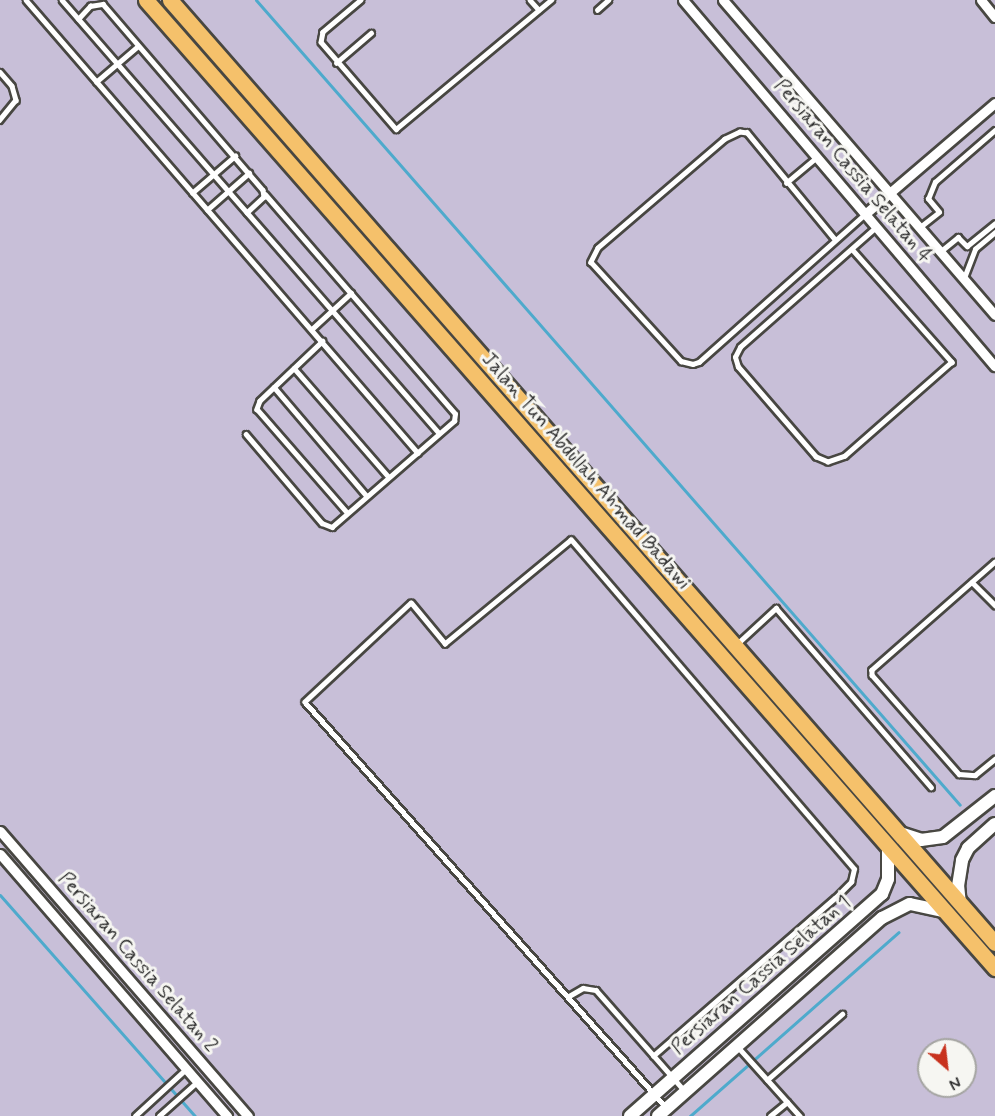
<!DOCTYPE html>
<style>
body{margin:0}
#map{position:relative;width:995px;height:1116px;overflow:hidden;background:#ece3c6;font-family:Mynerve,sans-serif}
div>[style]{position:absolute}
.industrial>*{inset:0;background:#c8bfd8}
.stream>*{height:3px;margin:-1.5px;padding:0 1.5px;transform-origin:1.5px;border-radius:1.5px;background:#4eaacc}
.roads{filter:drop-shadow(2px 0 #484742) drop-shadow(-2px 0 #484742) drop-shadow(0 2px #484742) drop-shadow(0 -2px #484742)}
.service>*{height:4.5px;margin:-2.25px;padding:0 2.25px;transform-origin:2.25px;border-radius:2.25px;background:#fff}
.minor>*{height:9px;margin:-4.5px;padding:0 4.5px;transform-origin:4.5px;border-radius:4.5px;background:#fff}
.tertiary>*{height:12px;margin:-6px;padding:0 6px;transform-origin:6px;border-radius:6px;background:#fff}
.primary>*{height:15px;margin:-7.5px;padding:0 7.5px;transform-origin:7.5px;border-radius:7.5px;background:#f5c16b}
span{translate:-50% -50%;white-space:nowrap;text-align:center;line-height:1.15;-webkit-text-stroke:6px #f6f6f2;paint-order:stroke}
.street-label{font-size:20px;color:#2b2b2b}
.north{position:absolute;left:917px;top:1038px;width:60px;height:60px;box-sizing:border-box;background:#f6f6f2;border:2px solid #a5a5a2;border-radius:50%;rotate:152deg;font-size:16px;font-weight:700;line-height:24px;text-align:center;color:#2b2b2b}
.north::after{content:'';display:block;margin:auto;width:21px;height:27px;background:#c8321e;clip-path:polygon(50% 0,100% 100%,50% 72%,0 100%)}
</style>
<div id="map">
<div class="industrial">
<i style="clip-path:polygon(evenodd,0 0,995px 0,995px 1116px,0 1116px,0 0,929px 1050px,965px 1050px,965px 1086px,929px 1086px,929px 1050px)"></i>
</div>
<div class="stream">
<i style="left:256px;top:0;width:1069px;rotate:48.83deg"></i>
<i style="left:0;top:895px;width:295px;rotate:48.6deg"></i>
<i style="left:690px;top:1116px;width:278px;rotate:-41.4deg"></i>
</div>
<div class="roads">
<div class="service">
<i style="left:26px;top:0;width:599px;rotate:49.13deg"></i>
<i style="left:62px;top:0;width:574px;rotate:48.95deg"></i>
<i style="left:361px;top:0;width:50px;rotate:139.9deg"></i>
<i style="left:323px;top:32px;width:10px;rotate:101deg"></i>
<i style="left:321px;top:42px;width:115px;rotate:49.2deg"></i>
<i style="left:396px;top:129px;width:202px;rotate:-39.8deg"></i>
<i style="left:530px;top:0;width:13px;rotate:48deg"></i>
<i style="left:597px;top:10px;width:15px;rotate:-42deg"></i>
<i style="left:78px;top:19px;width:18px;rotate:-47deg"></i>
<i style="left:90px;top:6px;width:13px;rotate:-9deg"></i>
<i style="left:103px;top:4px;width:245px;rotate:49.3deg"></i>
<i style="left:263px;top:190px;width:7px;rotate:82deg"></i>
<i style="left:264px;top:197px;width:23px;rotate:137deg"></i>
<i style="left:336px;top:63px;width:46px;rotate:-40.6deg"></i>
<i style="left:0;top:72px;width:18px;rotate:49deg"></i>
<i style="left:12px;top:86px;width:15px;rotate:74deg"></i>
<i style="left:16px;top:100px;width:26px;rotate:129deg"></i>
<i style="left:96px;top:82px;width:55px;rotate:-40.6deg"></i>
<i style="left:786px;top:183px;width:40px;rotate:-40deg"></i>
<i style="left:192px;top:193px;width:57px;rotate:-40.7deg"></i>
<i style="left:207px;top:210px;width:56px;rotate:-41.4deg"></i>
<i style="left:920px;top:227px;width:24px;rotate:-38deg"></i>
<i style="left:939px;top:212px;width:17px;rotate:-130deg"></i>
<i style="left:928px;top:199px;width:18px;rotate:-68deg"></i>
<i style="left:935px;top:182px;width:79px;rotate:-40.9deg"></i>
<i style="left:835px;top:240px;width:139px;rotate:-129.4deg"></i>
<i style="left:747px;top:133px;width:7px;rotate:-172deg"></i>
<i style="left:740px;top:132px;width:17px;rotate:155deg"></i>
<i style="left:725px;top:139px;width:167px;rotate:139.4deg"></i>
<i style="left:598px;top:248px;width:16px;rotate:117deg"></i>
<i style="left:591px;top:262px;width:134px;rotate:47.7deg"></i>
<i style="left:681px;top:361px;width:12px;rotate:14deg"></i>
<i style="left:693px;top:364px;width:6px;rotate:-18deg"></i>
<i style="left:699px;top:362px;width:222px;rotate:-41.7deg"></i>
<i style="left:852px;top:249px;width:151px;rotate:48.5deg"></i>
<i style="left:952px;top:362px;width:142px;rotate:138.7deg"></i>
<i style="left:845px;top:456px;width:18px;rotate:161deg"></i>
<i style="left:828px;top:462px;width:13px;rotate:-157deg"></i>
<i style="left:816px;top:457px;width:119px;rotate:-130.9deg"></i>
<i style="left:738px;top:367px;width:10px;rotate:-107deg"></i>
<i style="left:735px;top:357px;width:11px;rotate:-63deg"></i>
<i style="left:740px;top:347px;width:181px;rotate:-41.4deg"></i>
<i style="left:941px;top:251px;width:22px;rotate:-39deg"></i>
<i style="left:958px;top:237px;width:13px;rotate:45deg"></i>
<i style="left:967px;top:246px;width:36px;rotate:-39deg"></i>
<i style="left:964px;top:278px;width:31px;rotate:-69deg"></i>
<i style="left:975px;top:249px;width:26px;rotate:-40deg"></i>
<i style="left:312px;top:329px;width:53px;rotate:-42.7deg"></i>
<i style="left:323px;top:341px;width:87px;rotate:136.4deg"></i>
<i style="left:260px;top:401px;width:9px;rotate:111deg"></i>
<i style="left:257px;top:409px;width:137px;rotate:48.9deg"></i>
<i style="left:294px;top:368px;width:143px;rotate:49deg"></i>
<i style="left:274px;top:387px;width:142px;rotate:49.6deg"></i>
<i style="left:246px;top:434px;width:117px;rotate:49.5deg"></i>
<i style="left:322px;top:523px;width:11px;rotate:22deg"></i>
<i style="left:332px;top:527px;width:162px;rotate:-41deg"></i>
<i style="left:454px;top:421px;width:7px;rotate:-82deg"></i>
<i style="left:455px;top:414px;width:290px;rotate:-130.9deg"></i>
<i style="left:995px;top:562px;width:164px;rotate:138.7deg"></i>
<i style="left:872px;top:670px;width:5px;rotate:90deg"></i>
<i style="left:872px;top:675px;width:132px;rotate:48.7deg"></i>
<i style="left:959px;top:774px;width:16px;rotate:4deg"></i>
<i style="left:975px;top:775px;width:26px;rotate:-39deg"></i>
<i style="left:972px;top:582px;width:33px;rotate:45deg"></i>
<i style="left:737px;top:644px;width:53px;rotate:-42.7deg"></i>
<i style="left:776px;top:608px;width:237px;rotate:49.1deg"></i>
<i style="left:569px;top:996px;width:16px;rotate:-30deg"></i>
<i style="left:583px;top:988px;width:13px;rotate:9deg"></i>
<i style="left:596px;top:990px;width:133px;rotate:48.7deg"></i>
<i style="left:738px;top:1047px;width:93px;rotate:48.1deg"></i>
<i style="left:653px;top:1056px;width:241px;rotate:-41deg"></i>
<i style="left:835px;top:898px;width:23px;rotate:-45deg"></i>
<i style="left:851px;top:882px;width:13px;rotate:-77deg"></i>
<i style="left:854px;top:869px;width:434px;rotate:-130.7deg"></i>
<i style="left:571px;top:540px;width:163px;rotate:140.5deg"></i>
<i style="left:445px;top:644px;width:53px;rotate:-129.7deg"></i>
<i style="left:411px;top:603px;width:145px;rotate:137deg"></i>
<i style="left:305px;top:702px;width:541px;rotate:48.3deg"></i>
<i style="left:767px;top:1080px;width:100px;rotate:-41.3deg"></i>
<i style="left:135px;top:1116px;width:69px;rotate:-42.7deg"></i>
<i style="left:159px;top:1116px;width:51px;rotate:-41.8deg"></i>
<i style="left:770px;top:1116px;width:22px;rotate:-39deg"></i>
</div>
<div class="minor">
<i style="left:683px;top:0;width:481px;rotate:49.6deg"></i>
<i style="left:723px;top:0;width:416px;rotate:49.2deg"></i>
<i style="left:981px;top:0;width:22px;rotate:51deg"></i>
<i style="left:865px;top:214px;width:171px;rotate:-40.5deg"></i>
<i style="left:0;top:831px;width:378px;rotate:49deg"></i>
<i style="left:0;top:854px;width:347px;rotate:49.1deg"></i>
</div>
<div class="tertiary">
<i style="left:900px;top:833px;width:22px;rotate:18deg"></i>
<i style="left:921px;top:840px;width:22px;rotate:-8deg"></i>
<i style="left:943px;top:837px;width:66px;rotate:-38.3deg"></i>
<i style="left:960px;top:904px;width:18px;rotate:-96deg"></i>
<i style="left:958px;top:886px;width:26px;rotate:-81deg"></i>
<i style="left:962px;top:860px;width:13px;rotate:-63deg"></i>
<i style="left:968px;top:848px;width:36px;rotate:-42deg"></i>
<i style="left:630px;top:1116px;width:336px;rotate:-41.4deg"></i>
<i style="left:882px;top:894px;width:16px;rotate:-68deg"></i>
<i style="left:888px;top:879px;width:31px;rotate:-90deg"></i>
<i style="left:658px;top:1116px;width:299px;rotate:-41.5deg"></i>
<i style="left:882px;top:918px;width:31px;rotate:-27deg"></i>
<i style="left:910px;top:904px;width:34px;rotate:12deg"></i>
</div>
<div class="primary">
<i style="left:146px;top:0;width:1288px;rotate:48.75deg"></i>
<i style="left:170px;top:0;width:1253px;rotate:48.82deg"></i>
</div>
</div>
<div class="street-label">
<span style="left:853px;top:171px;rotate:50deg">Persiaran Cassia Selatan 4</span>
<span style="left:586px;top:471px;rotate:49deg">Jalan Tun Abdullah Ahmad Badawi</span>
<span style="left:138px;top:962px;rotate:49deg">Persiaran Cassia Selatan 2</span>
<span style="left:761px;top:975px;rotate:-41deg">Persiaran Cassia Selatan 1</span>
</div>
<div class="north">N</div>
</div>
